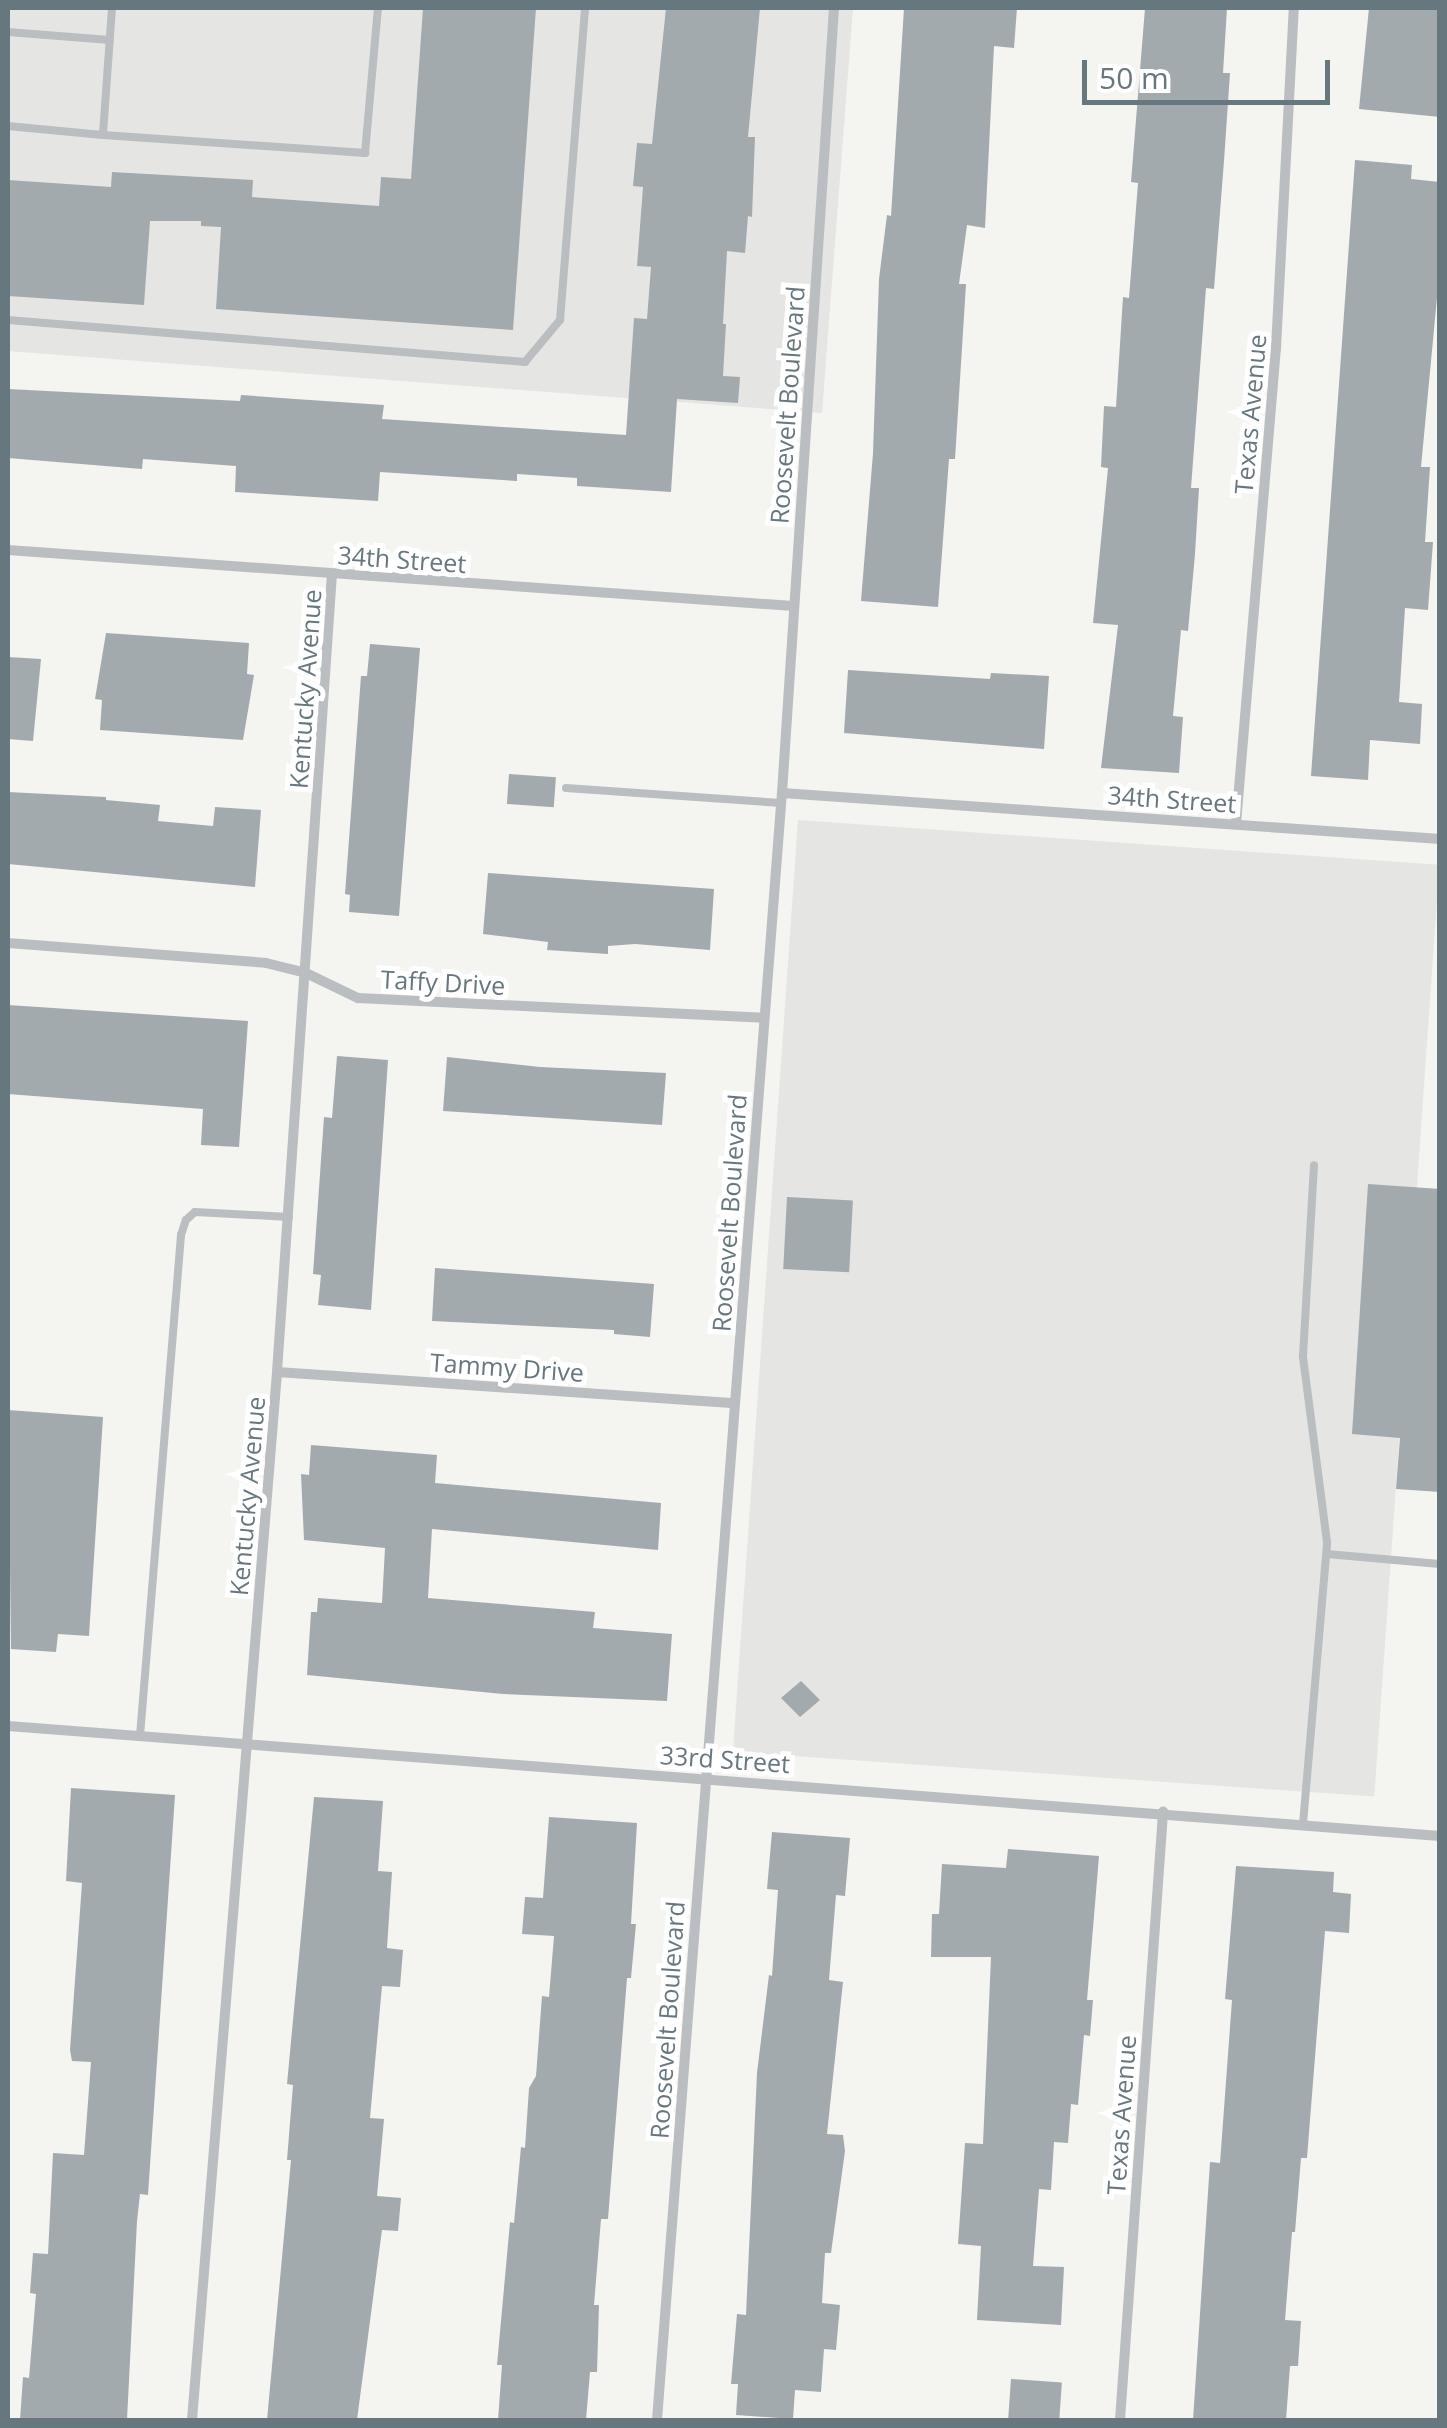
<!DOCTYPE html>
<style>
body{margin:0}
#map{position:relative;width:1447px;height:2428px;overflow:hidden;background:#f4f4f1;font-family:"Open Sans",sans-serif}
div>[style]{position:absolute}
.built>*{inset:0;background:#e5e5e4;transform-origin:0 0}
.building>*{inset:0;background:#a2aaad;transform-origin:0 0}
.lane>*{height:8px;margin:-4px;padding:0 4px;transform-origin:4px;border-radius:4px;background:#babec0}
.street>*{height:10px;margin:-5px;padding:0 5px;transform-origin:5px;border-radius:5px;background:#babec0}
span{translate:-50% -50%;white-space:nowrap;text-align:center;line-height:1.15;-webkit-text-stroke:10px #fff;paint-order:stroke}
.street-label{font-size:25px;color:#67777e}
.frame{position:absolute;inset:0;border:10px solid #67777e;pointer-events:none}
.scale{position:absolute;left:1082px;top:60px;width:248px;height:45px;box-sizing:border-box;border:5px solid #67777e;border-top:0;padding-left:12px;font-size:30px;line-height:35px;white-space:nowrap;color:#67777e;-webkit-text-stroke:8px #fff;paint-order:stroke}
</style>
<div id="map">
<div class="built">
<i style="clip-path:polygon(8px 8px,853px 8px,822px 413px,8px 351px)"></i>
<i style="left:798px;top:820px;width:643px;height:934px;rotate:4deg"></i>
</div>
<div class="building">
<i style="clip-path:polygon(423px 8px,536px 8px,513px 330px,216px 309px,221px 227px,201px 226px,201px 221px,150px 221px,144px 305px,8px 296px,8px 180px,111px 187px,112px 172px,253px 180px,252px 197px,379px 206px,381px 177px,411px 179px)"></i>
<i style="clip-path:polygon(666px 8px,760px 8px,748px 137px,755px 137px,752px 217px,748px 216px,745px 253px,727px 251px,723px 324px,726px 324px,723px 376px,740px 377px,738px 403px,677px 399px,671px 492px,577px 486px,577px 478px,517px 474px,517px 481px,380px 472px,378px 501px,235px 492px,236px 466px,143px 459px,142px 469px,8px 458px,8px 389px,240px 401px,241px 395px,295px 399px,384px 405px,382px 419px,626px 435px,634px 318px,647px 319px,651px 267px,637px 266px,643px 187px,633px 186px,637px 143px,652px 144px)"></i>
<i style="clip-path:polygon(904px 8px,1017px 8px,1014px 48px,994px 46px,985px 228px,967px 225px,959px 284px,966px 284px,955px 459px,949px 459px,938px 607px,861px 601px,873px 453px,879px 279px,887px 215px,891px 216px)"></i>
<i style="clip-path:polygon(1145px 8px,1227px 8px,1223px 73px,1230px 73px,1224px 161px,1214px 289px,1206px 288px,1191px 488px,1199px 488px,1195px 554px,1188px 631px,1181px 630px,1173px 716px,1183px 717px,1179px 773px,1101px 768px,1118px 625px,1093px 623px,1108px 468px,1101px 467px,1104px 406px,1116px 407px,1123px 297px,1129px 298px,1138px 183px,1131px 182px)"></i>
<i style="clip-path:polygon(1369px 8px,1440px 8px,1440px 117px,1359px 109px)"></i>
<i style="clip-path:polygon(1355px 160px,1412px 165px,1411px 179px,1440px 182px,1440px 266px,1421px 467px,1430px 467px,1425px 542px,1433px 542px,1428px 610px,1405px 608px,1399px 702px,1422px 704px,1420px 744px,1370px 740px,1368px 780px,1311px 776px)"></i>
<i style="clip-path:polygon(106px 633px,249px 643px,247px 674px,254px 675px,243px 740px,100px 730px,102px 700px,95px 699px)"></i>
<i style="clip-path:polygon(370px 644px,420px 648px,399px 916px,349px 912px,350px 895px,345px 894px,361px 676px,367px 676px)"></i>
<i style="clip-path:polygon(8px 657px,41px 659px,33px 741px,8px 739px)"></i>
<i style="clip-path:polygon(848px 670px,990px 679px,991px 673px,1049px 676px,1044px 749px,844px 733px)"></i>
<i style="left:509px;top:774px;width:47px;height:30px;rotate:4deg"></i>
<i style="clip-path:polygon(8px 792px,106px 797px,106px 800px,160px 805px,158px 821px,213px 826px,215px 807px,261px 810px,255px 887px,8px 864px)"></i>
<i style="clip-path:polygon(488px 873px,714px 889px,710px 950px,635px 944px,608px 946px,608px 954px,547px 950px,548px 942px,483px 934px)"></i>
<i style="clip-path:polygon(8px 1005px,248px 1021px,239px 1147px,201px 1145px,203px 1109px,8px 1094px)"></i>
<i style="clip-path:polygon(337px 1056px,388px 1060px,371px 1310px,318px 1305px,321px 1275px,313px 1274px,324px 1117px,332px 1118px)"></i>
<i style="clip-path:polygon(447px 1057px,540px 1067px,666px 1073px,662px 1125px,443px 1111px)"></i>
<i style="clip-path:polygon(1368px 1184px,1440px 1189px,1440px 1492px,1396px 1489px,1400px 1438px,1352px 1434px)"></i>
<i style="left:787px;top:1197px;width:66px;height:72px;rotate:3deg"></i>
<i style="clip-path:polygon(435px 1268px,654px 1284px,650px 1337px,614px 1334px,614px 1330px,432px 1321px)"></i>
<i style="clip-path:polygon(8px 1410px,103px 1417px,89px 1636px,58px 1634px,56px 1652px,11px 1649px)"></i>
<i style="clip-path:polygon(311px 1445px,437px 1455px,435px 1483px,661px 1503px,658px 1550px,432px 1529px,428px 1598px,595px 1612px,593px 1628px,672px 1634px,667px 1701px,503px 1694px,307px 1675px,311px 1612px,317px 1612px,318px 1598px,382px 1603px,385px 1548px,304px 1540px,301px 1474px,309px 1475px)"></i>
<i style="clip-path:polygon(801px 1681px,820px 1700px,800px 1717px,781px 1698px)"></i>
<i style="clip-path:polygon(71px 1788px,175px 1795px,148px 2195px,140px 2194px,137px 2221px,127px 2420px,20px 2420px,23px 2377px,29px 2378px,36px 2294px,30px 2293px,33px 2253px,48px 2254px,53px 2153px,84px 2155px,91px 2062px,72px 2061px,70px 2050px,82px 1883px,66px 1881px)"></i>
<i style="clip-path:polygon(314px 1797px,383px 1801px,378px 1871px,392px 1872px,387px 1948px,403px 1950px,400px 1987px,382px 1986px,370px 2118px,384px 2119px,377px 2196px,401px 2198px,398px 2231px,382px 2230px,357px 2420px,267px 2420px,291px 2160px,287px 2160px,293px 2085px,287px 2084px)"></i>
<i style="clip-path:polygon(549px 1817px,637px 1823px,631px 1924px,636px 1924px,631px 1978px,627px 1978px,608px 2219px,601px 2219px,594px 2305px,599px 2305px,597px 2372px,590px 2372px,586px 2420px,498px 2420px,502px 2365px,497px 2365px,510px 2222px,514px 2223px,521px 2147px,525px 2148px,529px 2088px,536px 2076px,542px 1996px,549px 1997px,554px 1936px,522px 1934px,525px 1897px,543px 1898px)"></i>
<i style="clip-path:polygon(772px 1832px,850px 1838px,845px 1896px,836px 1895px,829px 1980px,843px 1982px,827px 2134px,843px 2135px,845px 2151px,831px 2253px,825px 2253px,822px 2303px,840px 2305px,836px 2350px,824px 2349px,821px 2392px,795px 2390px,793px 2419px,736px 2415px,738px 2384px,731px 2384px,737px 2314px,746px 2315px,757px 2073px,769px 1975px,772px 1976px,778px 1890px,767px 1889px)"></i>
<i style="clip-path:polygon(1008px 1849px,1099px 1856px,1087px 2000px,1093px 2000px,1090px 2036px,1084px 2035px,1078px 2105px,1071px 2104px,1068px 2143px,1054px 2142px,1051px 2190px,1039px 2189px,1033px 2266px,1064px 2267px,1061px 2325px,977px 2320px,981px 2246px,958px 2244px,965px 2143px,983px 2144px,991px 1957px,931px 1957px,932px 1914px,939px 1914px,942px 1864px,1006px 1868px)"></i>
<i style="clip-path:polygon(1236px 1866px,1334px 1872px,1333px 1892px,1351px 1894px,1349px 1933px,1325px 1931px,1307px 2158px,1301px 2158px,1295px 2232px,1292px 2232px,1285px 2320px,1301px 2321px,1298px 2366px,1290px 2366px,1286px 2420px,1193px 2420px,1210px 2162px,1220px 2163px,1232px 2000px,1225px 1999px)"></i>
<i style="left:1011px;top:2379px;width:51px;height:41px;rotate:4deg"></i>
</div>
<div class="lane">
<i style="left:112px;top:8px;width:127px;rotate:94.1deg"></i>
<i style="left:103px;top:135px;width:263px;rotate:3.9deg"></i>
<i style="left:365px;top:153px;width:146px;rotate:-84.9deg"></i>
<i style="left:8px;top:32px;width:102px;rotate:4.5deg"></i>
<i style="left:8px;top:126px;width:95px;rotate:5.4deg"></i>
<i style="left:8px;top:320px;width:519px;rotate:4.64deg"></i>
<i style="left:525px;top:362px;width:55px;rotate:-50.2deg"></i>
<i style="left:560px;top:320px;width:313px;rotate:-85.4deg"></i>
<i style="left:566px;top:788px;width:216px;rotate:4deg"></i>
<i style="left:1327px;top:1554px;width:113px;rotate:5.1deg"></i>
<i style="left:140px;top:1736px;width:503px;rotate:-85.32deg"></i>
<i style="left:181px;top:1235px;width:16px;rotate:-72deg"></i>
<i style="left:186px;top:1220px;width:12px;rotate:-42deg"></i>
<i style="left:195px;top:1212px;width:94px;rotate:3deg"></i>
<i style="left:1303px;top:1824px;width:283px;rotate:-85.1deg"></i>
<i style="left:1327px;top:1542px;width:188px;rotate:-97.4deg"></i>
<i style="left:1303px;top:1356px;width:191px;rotate:-86.7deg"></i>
</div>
<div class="street">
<i style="left:8px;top:550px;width:787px;rotate:4.08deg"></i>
<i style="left:782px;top:793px;width:660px;rotate:4deg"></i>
<i style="left:1236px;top:824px;width:478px;rotate:-85.2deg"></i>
<i style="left:1276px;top:348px;width:340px;rotate:-87deg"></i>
<i style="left:8px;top:943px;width:259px;rotate:4.4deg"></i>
<i style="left:266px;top:963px;width:41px;rotate:14deg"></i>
<i style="left:306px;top:973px;width:58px;rotate:25.7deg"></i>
<i style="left:358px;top:998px;width:406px;rotate:2.8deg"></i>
<i style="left:277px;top:1372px;width:459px;rotate:3.9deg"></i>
<i style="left:8px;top:1726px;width:1436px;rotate:4.39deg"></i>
<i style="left:192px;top:2420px;width:1051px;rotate:-85.36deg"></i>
<i style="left:277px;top:1372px;width:800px;rotate:-86.06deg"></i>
<i style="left:657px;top:2420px;width:1632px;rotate:-85.61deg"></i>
<i style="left:782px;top:793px;width:787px;rotate:-86.21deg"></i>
<i style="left:1120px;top:2420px;width:610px;rotate:-85.95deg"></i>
</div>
<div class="street-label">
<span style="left:787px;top:405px;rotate:-86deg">Roosevelt Boulevard</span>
<span style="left:1250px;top:414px;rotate:-85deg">Texas Avenue</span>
<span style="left:402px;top:559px;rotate:4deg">34th Street</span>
<span style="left:305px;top:689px;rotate:-86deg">Kentucky Avenue</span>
<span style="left:1172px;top:799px;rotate:4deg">34th Street</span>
<span style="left:443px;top:982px;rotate:3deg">Taffy Drive</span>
<span style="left:729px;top:1213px;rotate:-86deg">Roosevelt Boulevard</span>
<span style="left:507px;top:1367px;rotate:4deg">Tammy Drive</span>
<span style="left:247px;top:1496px;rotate:-85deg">Kentucky Avenue</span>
<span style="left:725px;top:1759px;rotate:4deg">33rd Street</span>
<span style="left:667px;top:2020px;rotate:-86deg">Roosevelt Boulevard</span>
<span style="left:1121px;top:2115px;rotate:-86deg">Texas Avenue</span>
</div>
<div class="frame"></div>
<div class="scale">50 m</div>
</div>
